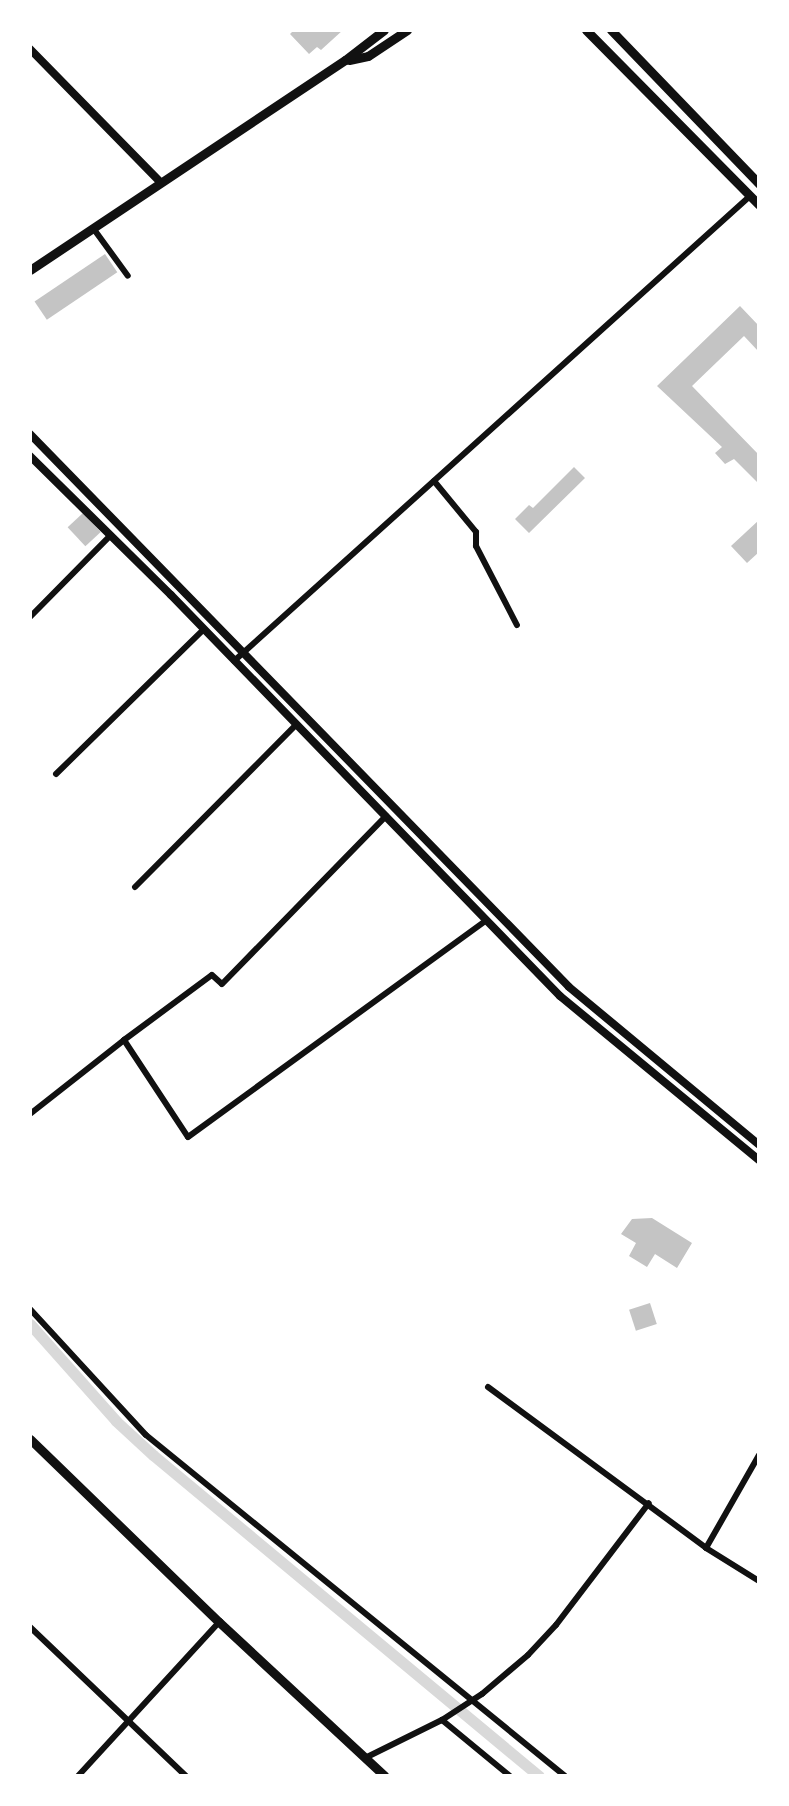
<!DOCTYPE html>
<style>
body{margin:0}
#map{position:relative;width:789px;height:1806px;overflow:hidden;background:#fff;font-family:Raleway,sans-serif}
div>[style]{position:absolute}
.canal>*{height:11px;margin:-5.5px;padding:0 5.5px;transform-origin:5.5px;border-radius:5.5px;background:#d9d9d9}
.building>*{inset:0;background:#c4c4c4;transform-origin:0 0}
.minor>*{height:6px;margin:-3px;padding:0 3px;transform-origin:3px;border-radius:3px;background:#111}
.secondary>*{height:8px;margin:-4px;padding:0 4px;transform-origin:4px;border-radius:4px;background:#111}
.primary>*{height:9px;margin:-4.5px;padding:0 4.5px;transform-origin:4.5px;border-radius:4.5px;background:#111}
span{translate:-50% -50%;white-space:nowrap;text-align:center;line-height:1.15;-webkit-text-stroke:7px #fff;paint-order:stroke}
.frame{position:absolute;inset:0;border:32px solid #fff;pointer-events:none}
</style>
<div id="map">
<div class="canal">
<i style="left:30px;top:1324px;width:130px;rotate:48.4deg"></i>
<i style="left:116px;top:1421px;width:50px;rotate:42.6deg"></i>
<i style="left:153px;top:1455px;width:502px;rotate:39.75deg"></i>
</div>
<div class="building">
<i style="clip-path:polygon(294px 30px,343px 30px,321px 50px,317px 47px,309px 54px,290px 34px)"></i>
<i style="left:105px;top:254px;width:22px;height:85px;rotate:56deg"></i>
<i style="clip-path:polygon(740px 306px,759px 326px,759px 352px,744px 336px,692px 386px,759px 455px,759px 484px,734px 459px,725px 464px,715px 453px,722px 447px,657px 386px)"></i>
<i style="clip-path:polygon(574px 467px,585px 478px,529px 533px,515px 519px,529px 505px,533px 508px)"></i>
<i style="left:83px;top:513px;width:26px;height:21px;rotate:47deg"></i>
<i style="clip-path:polygon(759px 520px,759px 552px,747px 563px,731px 546px)"></i>
<i style="clip-path:polygon(652px 1218px,692px 1243px,677px 1268px,655px 1254px,647px 1267px,629px 1256px,636px 1243px,621px 1234px,632px 1219px)"></i>
<i style="left:650px;top:1303px;width:22px;height:22px;rotate:72deg"></i>
</div>
<div class="minor">
<i style="left:93px;top:228px;width:59px;rotate:53.9deg"></i>
<i style="left:434px;top:481px;width:66px;rotate:50.5deg"></i>
<i style="left:476px;top:532px;width:14px;rotate:90deg"></i>
<i style="left:476px;top:546px;width:89px;rotate:62.6deg"></i>
<i style="left:30px;top:617px;width:115px;rotate:-45.4deg"></i>
<i style="left:234px;top:661px;width:695px;rotate:-42.02deg"></i>
<i style="left:56px;top:774px;width:207px;rotate:-44.4deg"></i>
<i style="left:135px;top:887px;width:228px;rotate:-45.2deg"></i>
<i style="left:124px;top:1040px;width:109px;rotate:-36.5deg"></i>
<i style="left:212px;top:975px;width:13px;rotate:42deg"></i>
<i style="left:222px;top:984px;width:235px;rotate:-45.7deg"></i>
<i style="left:30px;top:1114px;width:120px;rotate:-38.2deg"></i>
<i style="left:124px;top:1040px;width:116px;rotate:56.6deg"></i>
<i style="left:188px;top:1137px;width:369px;rotate:-36deg"></i>
<i style="left:30px;top:1309px;width:171px;rotate:47.4deg"></i>
<i style="left:146px;top:1435px;width:540px;rotate:39.14deg"></i>
<i style="left:488px;top:1387px;width:271px;rotate:36.4deg"></i>
<i style="left:706px;top:1548px;width:62px;rotate:31.9deg"></i>
<i style="left:706px;top:1548px;width:107px;rotate:-60.3deg"></i>
<i style="left:30px;top:1627px;width:216px;rotate:43.7deg"></i>
<i style="left:442px;top:1720px;width:88px;rotate:39.5deg"></i>
<i style="left:367px;top:1757px;width:84px;rotate:-26.3deg"></i>
<i style="left:442px;top:1720px;width:48px;rotate:-33deg"></i>
<i style="left:482px;top:1694px;width:60px;rotate:-40.3deg"></i>
<i style="left:528px;top:1655px;width:41px;rotate:-47deg"></i>
<i style="left:556px;top:1625px;width:153px;rotate:-52.7deg"></i>
<i style="left:78px;top:1776px;width:209px;rotate:-47.5deg"></i>
</div>
<div class="secondary">
<i style="left:30px;top:49px;width:187px;rotate:45.6deg"></i>
<i style="left:30px;top:434px;width:772px;rotate:45.73deg"></i>
<i style="left:569px;top:987px;width:247px;rotate:39.7deg"></i>
<i style="left:30px;top:456px;width:198px;rotate:44.6deg"></i>
<i style="left:171px;top:595px;width:559px;rotate:45.87deg"></i>
<i style="left:560px;top:996px;width:258px;rotate:39.5deg"></i>
</div>
<div class="primary">
<i style="left:586px;top:30px;width:246px;rotate:45.3deg"></i>
<i style="left:611px;top:30px;width:214px;rotate:46.1deg"></i>
<i style="left:349px;top:60px;width:19px;rotate:-12deg"></i>
<i style="left:368px;top:56px;width:47px;rotate:-33.7deg"></i>
<i style="left:30px;top:270px;width:379px;rotate:-33.7deg"></i>
<i style="left:345px;top:60px;width:49px;rotate:-37.6deg"></i>
<i style="left:30px;top:1439px;width:263px;rotate:44.1deg"></i>
<i style="left:219px;top:1622px;width:226px;rotate:42.9deg"></i>
</div>
<div class="frame"></div>
</div>
